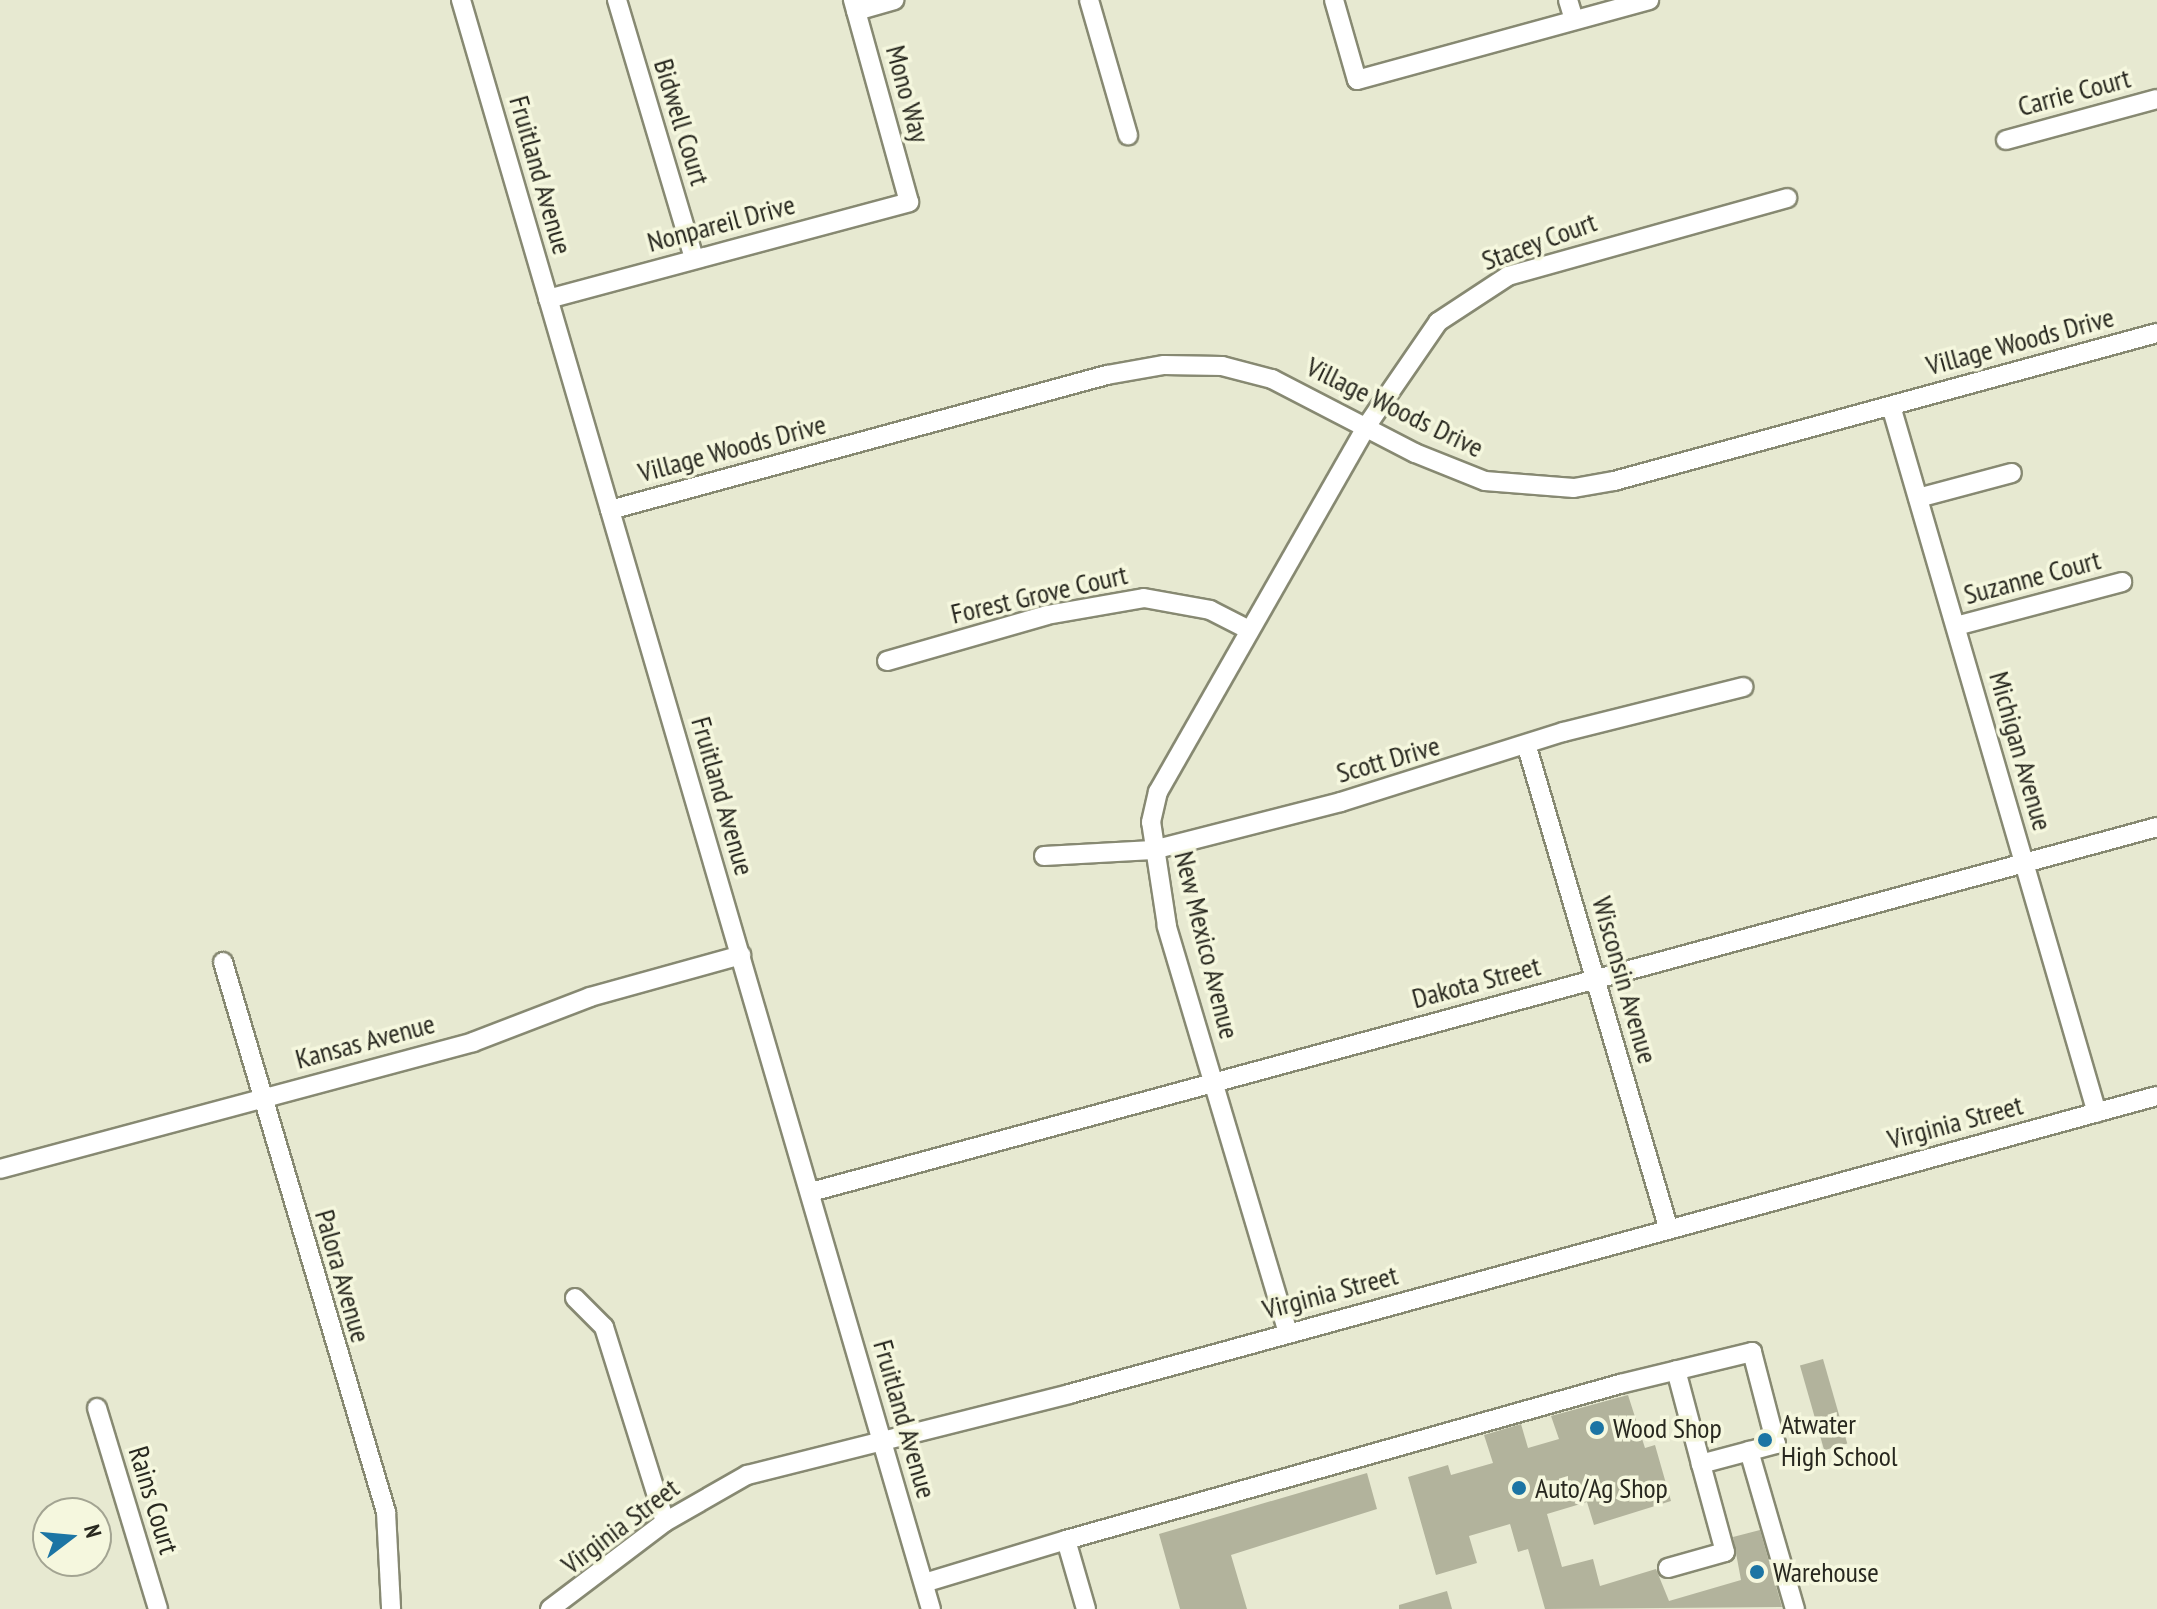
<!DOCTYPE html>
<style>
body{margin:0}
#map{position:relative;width:2157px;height:1609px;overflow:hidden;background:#e7e9d1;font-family:"PT Sans Narrow",sans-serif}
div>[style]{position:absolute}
.building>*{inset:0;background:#b2b39c;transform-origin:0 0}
.roads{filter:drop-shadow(2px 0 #878972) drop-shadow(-2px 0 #878972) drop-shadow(0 2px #878972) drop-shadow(0 -2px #878972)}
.minor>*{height:18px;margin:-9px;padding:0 9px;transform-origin:9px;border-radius:9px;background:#fff}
.dots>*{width:22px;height:22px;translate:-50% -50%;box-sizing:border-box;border:4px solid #f5f7de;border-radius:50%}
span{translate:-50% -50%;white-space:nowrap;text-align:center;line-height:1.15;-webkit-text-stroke:7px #f5f7de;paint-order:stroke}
.street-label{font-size:28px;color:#28281f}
.poi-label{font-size:28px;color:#28281f}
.left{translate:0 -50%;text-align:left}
.north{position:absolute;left:32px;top:1497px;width:80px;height:80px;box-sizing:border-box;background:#f5f7de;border:2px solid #a3a492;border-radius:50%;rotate:74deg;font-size:22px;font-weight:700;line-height:32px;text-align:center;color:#28281f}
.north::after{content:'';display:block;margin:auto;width:28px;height:36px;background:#1c75a4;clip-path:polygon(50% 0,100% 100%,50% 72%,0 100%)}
</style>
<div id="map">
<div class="building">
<i style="left:1823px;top:1359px;width:88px;height:24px;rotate:74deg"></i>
<i style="clip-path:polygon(1628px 1395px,1645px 1448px,1655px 1445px,1671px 1501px,1594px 1525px,1587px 1502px,1547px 1514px,1562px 1567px,1593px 1559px,1600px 1586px,1656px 1569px,1669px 1601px,1741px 1580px,1733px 1537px,1760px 1530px,1782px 1607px,1545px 1609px,1528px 1549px,1518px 1552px,1510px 1524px,1469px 1536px,1477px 1563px,1436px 1575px,1408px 1477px,1448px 1465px,1451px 1475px,1493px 1463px,1484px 1435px,1521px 1424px,1528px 1448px,1559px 1439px,1551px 1416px)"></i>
<i style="clip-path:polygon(1367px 1473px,1377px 1509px,1231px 1555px,1247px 1609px,1180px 1609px,1159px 1534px)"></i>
<i style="clip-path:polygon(1447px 1591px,1452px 1609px,1399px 1609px,1399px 1605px)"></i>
</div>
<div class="roads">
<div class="minor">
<i style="left:461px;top:0;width:1676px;rotate:73.72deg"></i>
<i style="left:617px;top:0;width:270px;rotate:73.4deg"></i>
<i style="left:1089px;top:0;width:141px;rotate:73.9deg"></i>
<i style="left:1334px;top:0;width:83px;rotate:74deg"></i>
<i style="left:1357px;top:80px;width:303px;rotate:-15.3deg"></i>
<i style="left:1568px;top:0;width:21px;rotate:73deg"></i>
<i style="left:856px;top:11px;width:40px;rotate:-16deg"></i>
<i style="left:2006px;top:140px;width:156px;rotate:-15.2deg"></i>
<i style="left:548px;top:299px;width:374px;rotate:-15deg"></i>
<i style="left:909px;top:202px;width:210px;rotate:-105.5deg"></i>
<i style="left:1891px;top:406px;width:736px;rotate:73.76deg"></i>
<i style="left:1918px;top:498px;width:97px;rotate:-14.9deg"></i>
<i style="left:610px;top:510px;width:515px;rotate:-15.2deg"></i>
<i style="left:1107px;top:375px;width:58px;rotate:-10deg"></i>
<i style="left:1164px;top:365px;width:58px;rotate:1deg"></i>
<i style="left:1222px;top:366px;width:52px;rotate:14.6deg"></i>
<i style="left:1272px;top:379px;width:161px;rotate:27.4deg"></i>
<i style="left:1415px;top:453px;width:75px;rotate:21.8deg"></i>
<i style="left:1485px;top:481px;width:89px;rotate:4.5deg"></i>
<i style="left:1574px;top:488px;width:41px;rotate:-9.9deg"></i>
<i style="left:1614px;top:481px;width:563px;rotate:-15.25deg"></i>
<i style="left:1956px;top:626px;width:172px;rotate:-14.8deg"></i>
<i style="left:887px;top:661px;width:166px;rotate:-16deg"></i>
<i style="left:1047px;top:615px;width:98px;rotate:-9.9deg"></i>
<i style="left:1144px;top:598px;width:67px;rotate:10.3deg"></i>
<i style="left:1210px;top:610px;width:44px;rotate:27.1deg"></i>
<i style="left:1527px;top:747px;width:503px;rotate:73.62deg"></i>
<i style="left:1044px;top:856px;width:109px;rotate:-3.2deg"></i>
<i style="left:1153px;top:850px;width:194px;rotate:-14.3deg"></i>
<i style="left:1341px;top:802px;width:233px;rotate:-17.5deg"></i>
<i style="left:1563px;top:732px;width:186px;rotate:-14deg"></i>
<i style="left:223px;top:962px;width:574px;rotate:73.49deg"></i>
<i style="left:386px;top:1512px;width:97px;rotate:87deg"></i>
<i style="left:0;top:1169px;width:490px;rotate:-15deg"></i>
<i style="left:473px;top:1042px;width:125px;rotate:-21deg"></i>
<i style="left:590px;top:997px;width:157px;rotate:-15.5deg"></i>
<i style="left:811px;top:1192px;width:1395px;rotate:-15.17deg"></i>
<i style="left:575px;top:1298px;width:41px;rotate:45deg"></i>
<i style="left:604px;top:1327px;width:204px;rotate:72.6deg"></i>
<i style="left:1288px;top:1333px;width:425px;rotate:-106.6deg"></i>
<i style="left:1167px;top:926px;width:105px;rotate:-98.7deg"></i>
<i style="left:1151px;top:822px;width:31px;rotate:-77deg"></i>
<i style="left:1158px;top:792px;width:424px;rotate:-60.3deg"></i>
<i style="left:1368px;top:424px;width:124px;rotate:-55.5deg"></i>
<i style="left:1438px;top:322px;width:84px;rotate:-33.3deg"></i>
<i style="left:1508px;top:276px;width:290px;rotate:-15.6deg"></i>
<i style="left:97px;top:1408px;width:210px;rotate:73.1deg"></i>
<i style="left:1749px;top:1451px;width:165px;rotate:73.8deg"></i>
<i style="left:1066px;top:1540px;width:576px;rotate:-15.73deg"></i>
<i style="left:1620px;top:1384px;width:136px;rotate:-13.6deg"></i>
<i style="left:1752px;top:1352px;width:95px;rotate:75.4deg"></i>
<i style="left:1776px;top:1444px;width:78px;rotate:165.1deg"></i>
<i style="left:1701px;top:1464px;width:97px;rotate:-104.9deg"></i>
<i style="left:1668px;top:1568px;width:59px;rotate:-15.7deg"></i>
<i style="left:1725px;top:1552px;width:91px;rotate:-105.3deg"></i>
<i style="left:924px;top:1583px;width:148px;rotate:-16.8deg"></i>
<i style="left:1066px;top:1540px;width:72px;rotate:73.8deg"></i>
<i style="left:550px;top:1609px;width:144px;rotate:-37.1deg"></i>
<i style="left:665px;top:1522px;width:95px;rotate:-29.8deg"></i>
<i style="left:747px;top:1475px;width:332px;rotate:-14.1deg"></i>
<i style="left:1069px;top:1394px;width:1128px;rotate:-15.32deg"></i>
</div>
</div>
<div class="dots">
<i style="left:1597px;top:1428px;background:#1c75a4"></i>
<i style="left:1765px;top:1440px;background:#1c75a4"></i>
<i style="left:1519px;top:1488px;background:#1c75a4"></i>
<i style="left:1757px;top:1572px;background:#1c75a4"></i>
</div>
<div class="street-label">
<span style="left:2074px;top:92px;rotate:-15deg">Carrie Court</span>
<span style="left:908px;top:94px;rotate:75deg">Mono Way</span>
<span style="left:682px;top:122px;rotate:73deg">Bidwell Court</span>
<span style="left:541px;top:175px;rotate:74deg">Fruitland Avenue</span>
<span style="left:721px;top:223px;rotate:-15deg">Nonpareil Drive</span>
<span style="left:1539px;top:241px;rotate:-20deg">Stacey Court</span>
<span style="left:2020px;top:341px;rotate:-15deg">Village Woods Drive</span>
<span style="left:1395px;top:407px;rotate:26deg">Village Woods Drive</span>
<span style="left:732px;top:448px;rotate:-15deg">Village Woods Drive</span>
<span style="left:2032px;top:577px;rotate:-15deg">Suzanne Court</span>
<span style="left:1039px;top:594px;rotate:-13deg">Forest Grove Court</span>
<span style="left:2021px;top:751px;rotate:74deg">Michigan Avenue</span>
<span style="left:1388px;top:759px;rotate:-16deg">Scott Drive</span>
<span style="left:723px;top:796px;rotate:74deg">Fruitland Avenue</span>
<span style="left:1207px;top:945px;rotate:76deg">New Mexico Avenue</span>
<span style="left:1625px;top:980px;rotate:74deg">Wisconsin Avenue</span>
<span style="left:1476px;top:982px;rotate:-15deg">Dakota Street</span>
<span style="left:365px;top:1041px;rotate:-15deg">Kansas Avenue</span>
<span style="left:1955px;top:1122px;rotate:-15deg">Virginia Street</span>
<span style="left:343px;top:1276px;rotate:74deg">Palora Avenue</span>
<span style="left:1330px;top:1292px;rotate:-15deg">Virginia Street</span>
<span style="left:905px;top:1419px;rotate:74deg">Fruitland Avenue</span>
<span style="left:154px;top:1500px;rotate:73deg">Rains Court</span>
<span style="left:620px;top:1526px;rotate:-37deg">Virginia Street</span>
</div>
<div class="poi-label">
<span class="left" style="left:1781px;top:1440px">Atwater<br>High School</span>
<span class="left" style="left:1613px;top:1428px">Wood Shop</span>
<span class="left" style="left:1535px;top:1488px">Auto/Ag Shop</span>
<span class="left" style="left:1773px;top:1572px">Warehouse</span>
</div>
<div class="north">N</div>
</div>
